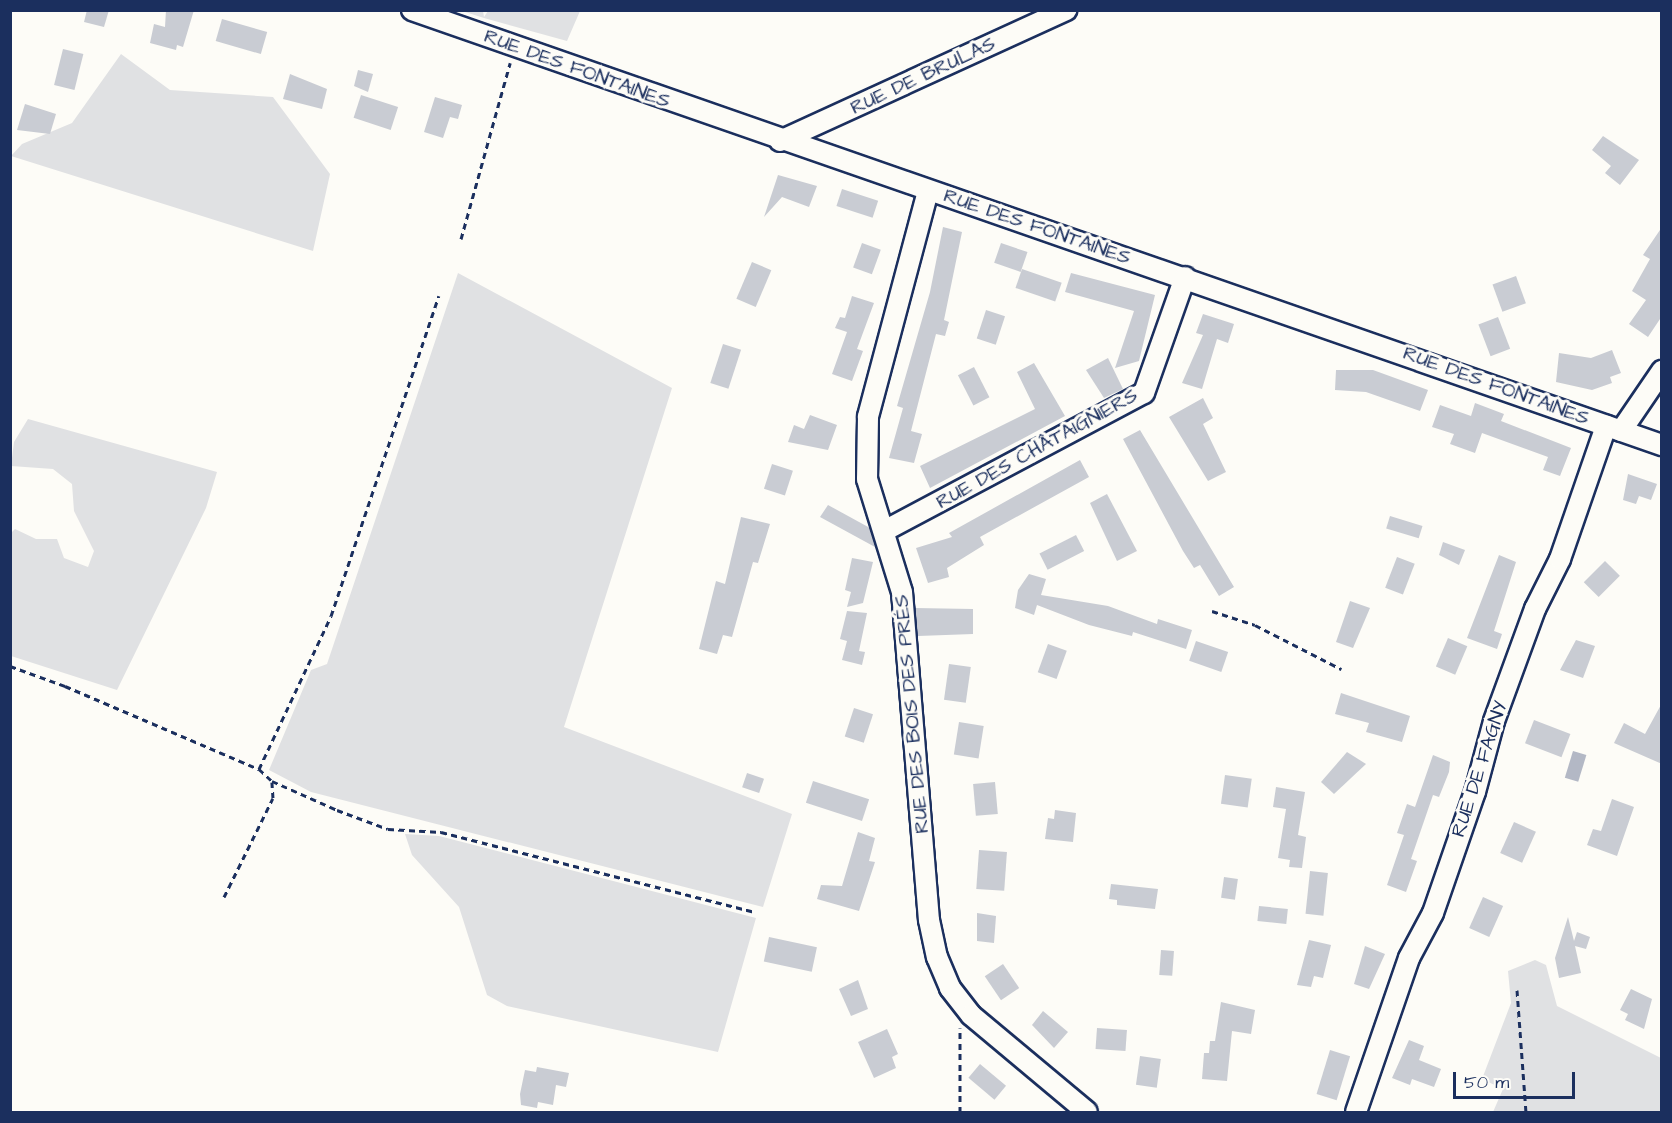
<!DOCTYPE html>
<meta charset="utf-8">
<style>
body{margin:0}
#map{position:relative;width:1672px;height:1123px;overflow:hidden;background:#fdfcf7;font-family:"Architects Daughter",sans-serif}
div>[style]{position:absolute}
.green>*{inset:0;background:#e0e1e3}
.water>*{inset:0;background:#b3b8c5;transform-origin:0 0}
.building>*{inset:0;background:#c9ccd3;transform-origin:0 0}
.path>*{height:3px;margin-top:-1.5px;transform-origin:0;background:repeating-linear-gradient(90deg,#1b2f5e 0 6px,transparent 0 10.5px)}
.roads{filter:drop-shadow(2px 0 #1b2f5e) drop-shadow(-2px 0 #1b2f5e) drop-shadow(0 2px #1b2f5e) drop-shadow(0 -2px #1b2f5e)}
.minor>*{height:20px;margin:-10px;padding:0 10px;transform-origin:10px;border-radius:10px;background:#fdfcf7}
span{translate:-50% -50%;white-space:nowrap;text-align:center;line-height:1.15;-webkit-text-stroke:6px #fdfcf7;paint-order:stroke}
.street-label{font-size:20px;color:#1b2f5e}
.frame{position:absolute;inset:0;border:12px solid #1b2f5e;pointer-events:none}
.scale{position:absolute;left:1453px;top:1072px;width:122px;height:27px;box-sizing:border-box;border:3px solid #1b2f5e;border-top:0;padding-left:8px;font-size:18px;line-height:21px;white-space:nowrap;color:#1b2f5e;-webkit-text-stroke:4px #fdfcf7;paint-order:stroke}
</style>
<div id="map">
<div class="green">
<i style="clip-path:polygon(462px 11px,483px 11px,484px 17px,488px 11px,580px 11px,567px 41px,484px 18px)"></i>
<i style="clip-path:polygon(121px 54px,170px 90px,273px 97px,330px 174px,313px 251px,11px 156px,22px 144px,72px 123px)"></i>
<i style="clip-path:polygon(458px 273px,672px 388px,564px 727px,792px 814px,763px 907px,311px 792px,269px 770px,311px 670px,327px 664px)"></i>
<i style="clip-path:polygon(28px 419px,217px 472px,206px 508px,117px 690px,11px 656px,11px 533px,15px 529px,36px 539px,57px 539px,64px 558px,88px 567px,94px 551px,74px 511px,72px 484px,53px 469px,11px 466px,14px 442px)"></i>
<i style="clip-path:polygon(405px 834px,439px 836px,756px 918px,718px 1052px,507px 1006px,487px 995px,459px 907px,412px 855px)"></i>
<i style="clip-path:polygon(1535px 960px,1546px 965px,1557px 1006px,1661px 1058px,1661px 1112px,1493px 1112px,1503px 1089px,1482px 1079px,1511px 1003px,1508px 971px)"></i>
</div>
<div class="water">
<i style="left:1573px;top:751px;width:14px;height:28px;rotate:17deg"></i>
</div>
<div class="building">
<i style="clip-path:polygon(87px 10px,109px 10px,104px 27px,84px 22px)"></i>
<i style="clip-path:polygon(166px 10px,194px 10px,183px 47px,177px 45px,176px 50px,150px 43px,154px 24px,165px 27px)"></i>
<i style="left:222px;top:19px;width:47px;height:23px;rotate:16deg"></i>
<i style="left:63px;top:49px;width:21px;height:37px;rotate:14deg"></i>
<i style="clip-path:polygon(358px 70px,373px 74px,368px 92px,354px 86px)"></i>
<i style="clip-path:polygon(290px 74px,327px 89px,322px 109px,283px 99px)"></i>
<i style="left:361px;top:95px;width:39px;height:24px;rotate:18deg"></i>
<i style="clip-path:polygon(435px 97px,462px 105px,458px 119px,450px 117px,443px 138px,424px 132px)"></i>
<i style="clip-path:polygon(25px 104px,56px 114px,50px 134px,17px 130px)"></i>
<i style="clip-path:polygon(1603px 136px,1639px 160px,1620px 185px,1605px 173px,1611px 166px,1592px 150px)"></i>
<i style="clip-path:polygon(778px 175px,817px 186px,809px 207px,782px 197px,764px 217px)"></i>
<i style="left:842px;top:189px;width:38px;height:18px;rotate:18deg"></i>
<i style="clip-path:polygon(943px 227px,962px 232px,944px 320px,949px 322px,945px 336px,936px 334px,911px 431px,922px 434px,914px 463px,889px 458px,903px 408px,897px 406px,930px 292px)"></i>
<i style="clip-path:polygon(1662px 227px,1662px 316px,1648px 337px,1629px 324px,1646px 300px,1632px 291px,1650px 259px,1643px 255px)"></i>
<i style="left:862px;top:243px;width:20px;height:26px;rotate:20deg"></i>
<i style="left:1001px;top:243px;width:28px;height:21px;rotate:19deg"></i>
<i style="left:752px;top:262px;width:21px;height:40px;rotate:23deg"></i>
<i style="left:1022px;top:269px;width:42px;height:20px;rotate:19deg"></i>
<i style="clip-path:polygon(1071px 273px,1155px 295px,1139px 361px,1115px 368px,1134px 311px,1065px 292px)"></i>
<i style="left:1516px;top:276px;width:29px;height:25px;rotate:70deg"></i>
<i style="clip-path:polygon(852px 296px,874px 303px,857px 349px,863px 351px,852px 381px,832px 374px,847px 332px,835px 328px,840px 317px,845px 318px)"></i>
<i style="left:986px;top:310px;width:20px;height:30px;rotate:18deg"></i>
<i style="clip-path:polygon(1203px 314px,1234px 324px,1228px 343px,1217px 339px,1202px 389px,1182px 383px,1203px 335px,1196px 333px)"></i>
<i style="left:1498px;top:317px;width:34px;height:21px;rotate:69deg"></i>
<i style="left:723px;top:344px;width:19px;height:41px;rotate:18deg"></i>
<i style="clip-path:polygon(1612px 350px,1621px 373px,1610px 377px,1612px 383px,1592px 390px,1556px 382px,1559px 353px,1591px 358px)"></i>
<i style="clip-path:polygon(1108px 358px,1123px 389px,1104px 398px,1086px 370px)"></i>
<i style="clip-path:polygon(1034px 363px,1065px 416px,930px 488px,920px 466px,1035px 409px,1017px 372px)"></i>
<i style="left:974px;top:367px;width:34px;height:18px;rotate:63deg"></i>
<i style="clip-path:polygon(1336px 370px,1373px 370px,1428px 390px,1420px 411px,1366px 392px,1335px 390px)"></i>
<i style="clip-path:polygon(1203px 398px,1213px 418px,1203px 424px,1226px 472px,1208px 481px,1169px 417px)"></i>
<i style="clip-path:polygon(1475px 403px,1504px 414px,1501px 421px,1571px 448px,1560px 476px,1543px 470px,1548px 457px,1482px 433px,1475px 453px,1450px 444px,1454px 434px,1432px 427px,1440px 405px,1471px 416px)"></i>
<i style="clip-path:polygon(810px 415px,837px 425px,828px 450px,788px 442px,794px 425px,804px 429px)"></i>
<i style="clip-path:polygon(1140px 430px,1234px 587px,1219px 596px,1200px 565px,1194px 568px,1183px 551px,1123px 439px)"></i>
<i style="clip-path:polygon(1080px 460px,1089px 477px,980px 537px,984px 545px,947px 568px,949px 577px,928px 583px,916px 548px,952px 537px,949px 533px)"></i>
<i style="left:772px;top:464px;width:22px;height:26px;rotate:18deg"></i>
<i style="clip-path:polygon(1628px 474px,1657px 484px,1651px 500px,1639px 496px,1636px 504px,1623px 500px)"></i>
<i style="clip-path:polygon(1107px 494px,1137px 551px,1117px 561px,1090px 503px)"></i>
<i style="clip-path:polygon(828px 505px,870px 528px,875px 547px,820px 517px)"></i>
<i style="left:1390px;top:516px;width:34px;height:13px;rotate:17deg"></i>
<i style="clip-path:polygon(741px 517px,770px 524px,758px 563px,753px 562px,732px 637px,723px 635px,717px 654px,699px 649px,716px 581px,725px 584px)"></i>
<i style="left:1076px;top:535px;width:18px;height:41px;rotate:63deg"></i>
<i style="clip-path:polygon(1443px 542px,1465px 550px,1459px 565px,1439px 555px)"></i>
<i style="clip-path:polygon(1499px 555px,1516px 562px,1494px 631px,1502px 634px,1497px 649px,1467px 638px)"></i>
<i style="left:1397px;top:557px;width:19px;height:33px;rotate:21deg"></i>
<i style="clip-path:polygon(852px 558px,873px 562px,863px 603px,847px 607px,851px 592px,845px 590px)"></i>
<i style="left:1605px;top:561px;width:21px;height:30px;rotate:45deg"></i>
<i style="clip-path:polygon(1029px 574px,1046px 579px,1041px 595px,1108px 606px,1157px 624px,1158px 619px,1192px 630px,1186px 649px,1133px 632px,1132px 636px,1089px 625px,1037px 605px,1034px 615px,1015px 608px,1018px 590px)"></i>
<i style="clip-path:polygon(1350px 601px,1370px 608px,1353px 648px,1336px 642px)"></i>
<i style="clip-path:polygon(915px 608px,973px 609px,973px 634px,918px 636px)"></i>
<i style="clip-path:polygon(847px 611px,867px 613px,859px 651px,865px 652px,862px 665px,842px 660px,847px 641px,840px 639px)"></i>
<i style="left:1448px;top:638px;width:21px;height:31px;rotate:23deg"></i>
<i style="clip-path:polygon(1576px 640px,1595px 646px,1583px 678px,1560px 670px)"></i>
<i style="left:1196px;top:641px;width:34px;height:21px;rotate:19deg"></i>
<i style="left:1048px;top:644px;width:20px;height:30px;rotate:20deg"></i>
<i style="left:949px;top:664px;width:22px;height:36px;rotate:8deg"></i>
<i style="clip-path:polygon(1341px 693px,1410px 716px,1402px 742px,1366px 732px,1369px 723px,1335px 714px)"></i>
<i style="clip-path:polygon(1662px 703px,1662px 764px,1614px 743px,1624px 723px,1645px 734px)"></i>
<i style="left:854px;top:708px;width:20px;height:30px;rotate:18deg"></i>
<i style="left:1534px;top:720px;width:39px;height:25px;rotate:21deg"></i>
<i style="left:959px;top:722px;width:25px;height:33px;rotate:9deg"></i>
<i style="clip-path:polygon(1347px 752px,1366px 764px,1334px 794px,1321px 782px)"></i>
<i style="clip-path:polygon(1433px 755px,1450px 762px,1449px 772px,1439px 797px,1433px 795px,1411px 859px,1417px 861px,1406px 892px,1387px 885px,1404px 835px,1397px 833px,1407px 804px,1415px 807px)"></i>
<i style="left:747px;top:773px;width:18px;height:15px;rotate:19deg"></i>
<i style="left:1225px;top:775px;width:27px;height:29px;rotate:8deg"></i>
<i style="left:813px;top:781px;width:59px;height:23px;rotate:18deg"></i>
<i style="left:995px;top:782px;width:32px;height:22px;rotate:85deg"></i>
<i style="clip-path:polygon(1276px 787px,1305px 792px,1298px 835px,1306px 837px,1302px 868px,1289px 867px,1290px 860px,1278px 858px,1286px 809px,1273px 807px)"></i>
<i style="clip-path:polygon(1612px 799px,1634px 807px,1617px 856px,1587px 845px,1593px 829px,1601px 831px)"></i>
<i style="clip-path:polygon(1055px 810px,1076px 813px,1073px 842px,1045px 839px,1048px 818px,1054px 819px)"></i>
<i style="left:1514px;top:822px;width:24px;height:34px;rotate:24deg"></i>
<i style="clip-path:polygon(858px 832px,875px 838px,869px 861px,875px 862px,859px 911px,817px 899px,821px 885px,842px 886px)"></i>
<i style="left:979px;top:850px;width:28px;height:39px;rotate:4deg"></i>
<i style="left:1310px;top:871px;width:18px;height:43px;rotate:6deg"></i>
<i style="left:1224px;top:877px;width:14px;height:21px;rotate:8deg"></i>
<i style="clip-path:polygon(1111px 884px,1158px 889px,1155px 909px,1117px 905px,1117px 900px,1109px 899px)"></i>
<i style="left:1483px;top:897px;width:22px;height:34px;rotate:24deg"></i>
<i style="left:1259px;top:906px;width:29px;height:15px;rotate:6deg"></i>
<i style="clip-path:polygon(977px 913px,996px 916px,994px 943px,977px 941px)"></i>
<i style="clip-path:polygon(1568px 917px,1574px 941px,1577px 932px,1590px 937px,1586px 949px,1575px 946px,1581px 973px,1559px 978px,1555px 958px)"></i>
<i style="left:769px;top:937px;width:49px;height:25px;rotate:12deg"></i>
<i style="clip-path:polygon(1309px 940px,1331px 945px,1323px 978px,1314px 976px,1311px 987px,1297px 985px)"></i>
<i style="clip-path:polygon(1365px 946px,1385px 954px,1369px 989px,1354px 984px)"></i>
<i style="left:1161px;top:950px;width:13px;height:25px;rotate:4deg"></i>
<i style="left:1003px;top:964px;width:29px;height:22px;rotate:56deg"></i>
<i style="clip-path:polygon(858px 980px,868px 1009px,851px 1016px,839px 989px)"></i>
<i style="clip-path:polygon(1631px 989px,1652px 999px,1644px 1029px,1625px 1020px,1628px 1014px,1620px 1010px)"></i>
<i style="clip-path:polygon(1221px 1002px,1255px 1010px,1251px 1034px,1232px 1031px,1227px 1081px,1202px 1079px,1204px 1053px,1209px 1053px,1210px 1041px,1215px 1041px)"></i>
<i style="clip-path:polygon(1043px 1011px,1068px 1032px,1054px 1048px,1032px 1025px)"></i>
<i style="left:1097px;top:1028px;width:30px;height:21px;rotate:4deg"></i>
<i style="clip-path:polygon(887px 1029px,898px 1054px,892px 1057px,896px 1068px,874px 1078px,858px 1042px)"></i>
<i style="clip-path:polygon(1409px 1040px,1424px 1046px,1419px 1060px,1441px 1069px,1434px 1087px,1412px 1079px,1410px 1085px,1392px 1078px)"></i>
<i style="left:1330px;top:1050px;width:21px;height:46px;rotate:17deg"></i>
<i style="left:1140px;top:1056px;width:21px;height:29px;rotate:8deg"></i>
<i style="left:980px;top:1064px;width:34px;height:18px;rotate:40deg"></i>
<i style="clip-path:polygon(537px 1067px,569px 1073px,566px 1087px,556px 1085px,553px 1105px,538px 1102px,537px 1108px,521px 1105px,520px 1094px,525px 1070px,536px 1072px)"></i>
</div>
<div class="path">
<i style="left:461px;top:239px;width:183px;rotate:-74.4deg"></i>
<i style="left:1212px;top:611px;width:45px;rotate:18deg"></i>
<i style="left:1255px;top:625px;width:97px;rotate:27.1deg"></i>
<i style="left:10px;top:666px;width:59px;rotate:20deg"></i>
<i style="left:65px;top:686px;width:211px;rotate:23.2deg"></i>
<i style="left:259px;top:769px;width:18px;rotate:43deg"></i>
<i style="left:272px;top:781px;width:71px;rotate:24deg"></i>
<i style="left:337px;top:810px;width:54px;rotate:20.4deg"></i>
<i style="left:388px;top:829px;width:53px;rotate:3.2deg"></i>
<i style="left:441px;top:832px;width:325px;rotate:14.3deg"></i>
<i style="left:259px;top:769px;width:169px;rotate:-64.8deg"></i>
<i style="left:331px;top:616px;width:338px;rotate:-71.4deg"></i>
<i style="left:224px;top:897px;width:110px;rotate:-63.7deg"></i>
<i style="left:273px;top:798px;width:16px;rotate:-94deg"></i>
<i style="left:1517px;top:990px;width:122px;rotate:85.8deg"></i>
<i style="left:960px;top:1112px;width:84px;rotate:-90deg"></i>
</div>
<div class="roads">
<div class="minor">
<i style="left:412px;top:10px;width:1324px;rotate:19.19deg"></i>
<i style="left:780px;top:141px;width:315px;rotate:-24.6deg"></i>
<i style="left:928px;top:191px;width:234px;rotate:104.9deg"></i>
<i style="left:868px;top:417px;width:62px;rotate:90.9deg"></i>
<i style="left:867px;top:479px;width:118px;rotate:72.8deg"></i>
<i style="left:902px;top:592px;width:329px;rotate:85.3deg"></i>
<i style="left:929px;top:920px;width:38px;rotate:78deg"></i>
<i style="left:937px;top:957px;width:34px;rotate:67deg"></i>
<i style="left:950px;top:988px;width:34px;rotate:52deg"></i>
<i style="left:971px;top:1015px;width:151px;rotate:39.9deg"></i>
<i style="left:1621px;top:431px;width:73px;rotate:-55.7deg"></i>
<i style="left:886px;top:530px;width:292px;rotate:-28deg"></i>
<i style="left:1144px;top:393px;width:123px;rotate:-70.5deg"></i>
<i style="left:1356px;top:1112px;width:163px;rotate:-71deg"></i>
<i style="left:1409px;top:958px;width:51px;rotate:-61.9deg"></i>
<i style="left:1433px;top:913px;width:128px;rotate:-70.9deg"></i>
<i style="left:1475px;top:792px;width:73px;rotate:-75deg"></i>
<i style="left:1494px;top:721px;width:119px;rotate:-69.9deg"></i>
<i style="left:1535px;top:609px;width:56px;rotate:-63.4deg"></i>
<i style="left:1560px;top:559px;width:141px;rotate:-70.9deg"></i>
</div>
</div>
<div class="street-label">
<span style="left:577px;top:69px;rotate:20deg">RUE DES FONTAINES</span>
<span style="left:923px;top:76px;rotate:-25deg">RUE DE BRULAS</span>
<span style="left:1037px;top:227px;rotate:19deg">RUE DES FONTAINES</span>
<span style="left:1496px;top:386px;rotate:20deg">RUE DES FONTAINES</span>
<span style="left:1037px;top:449px;rotate:-29deg">RUE DES CHÂTAIGNIERS</span>
<span style="left:912px;top:714px;rotate:-95deg">RUE DES BOIS DES PRÉS</span>
<span style="left:1480px;top:769px;rotate:-72deg">RUE DE FAGNY</span>
</div>
<div class="frame"></div>
<div class="scale">50 m</div>
</div>
